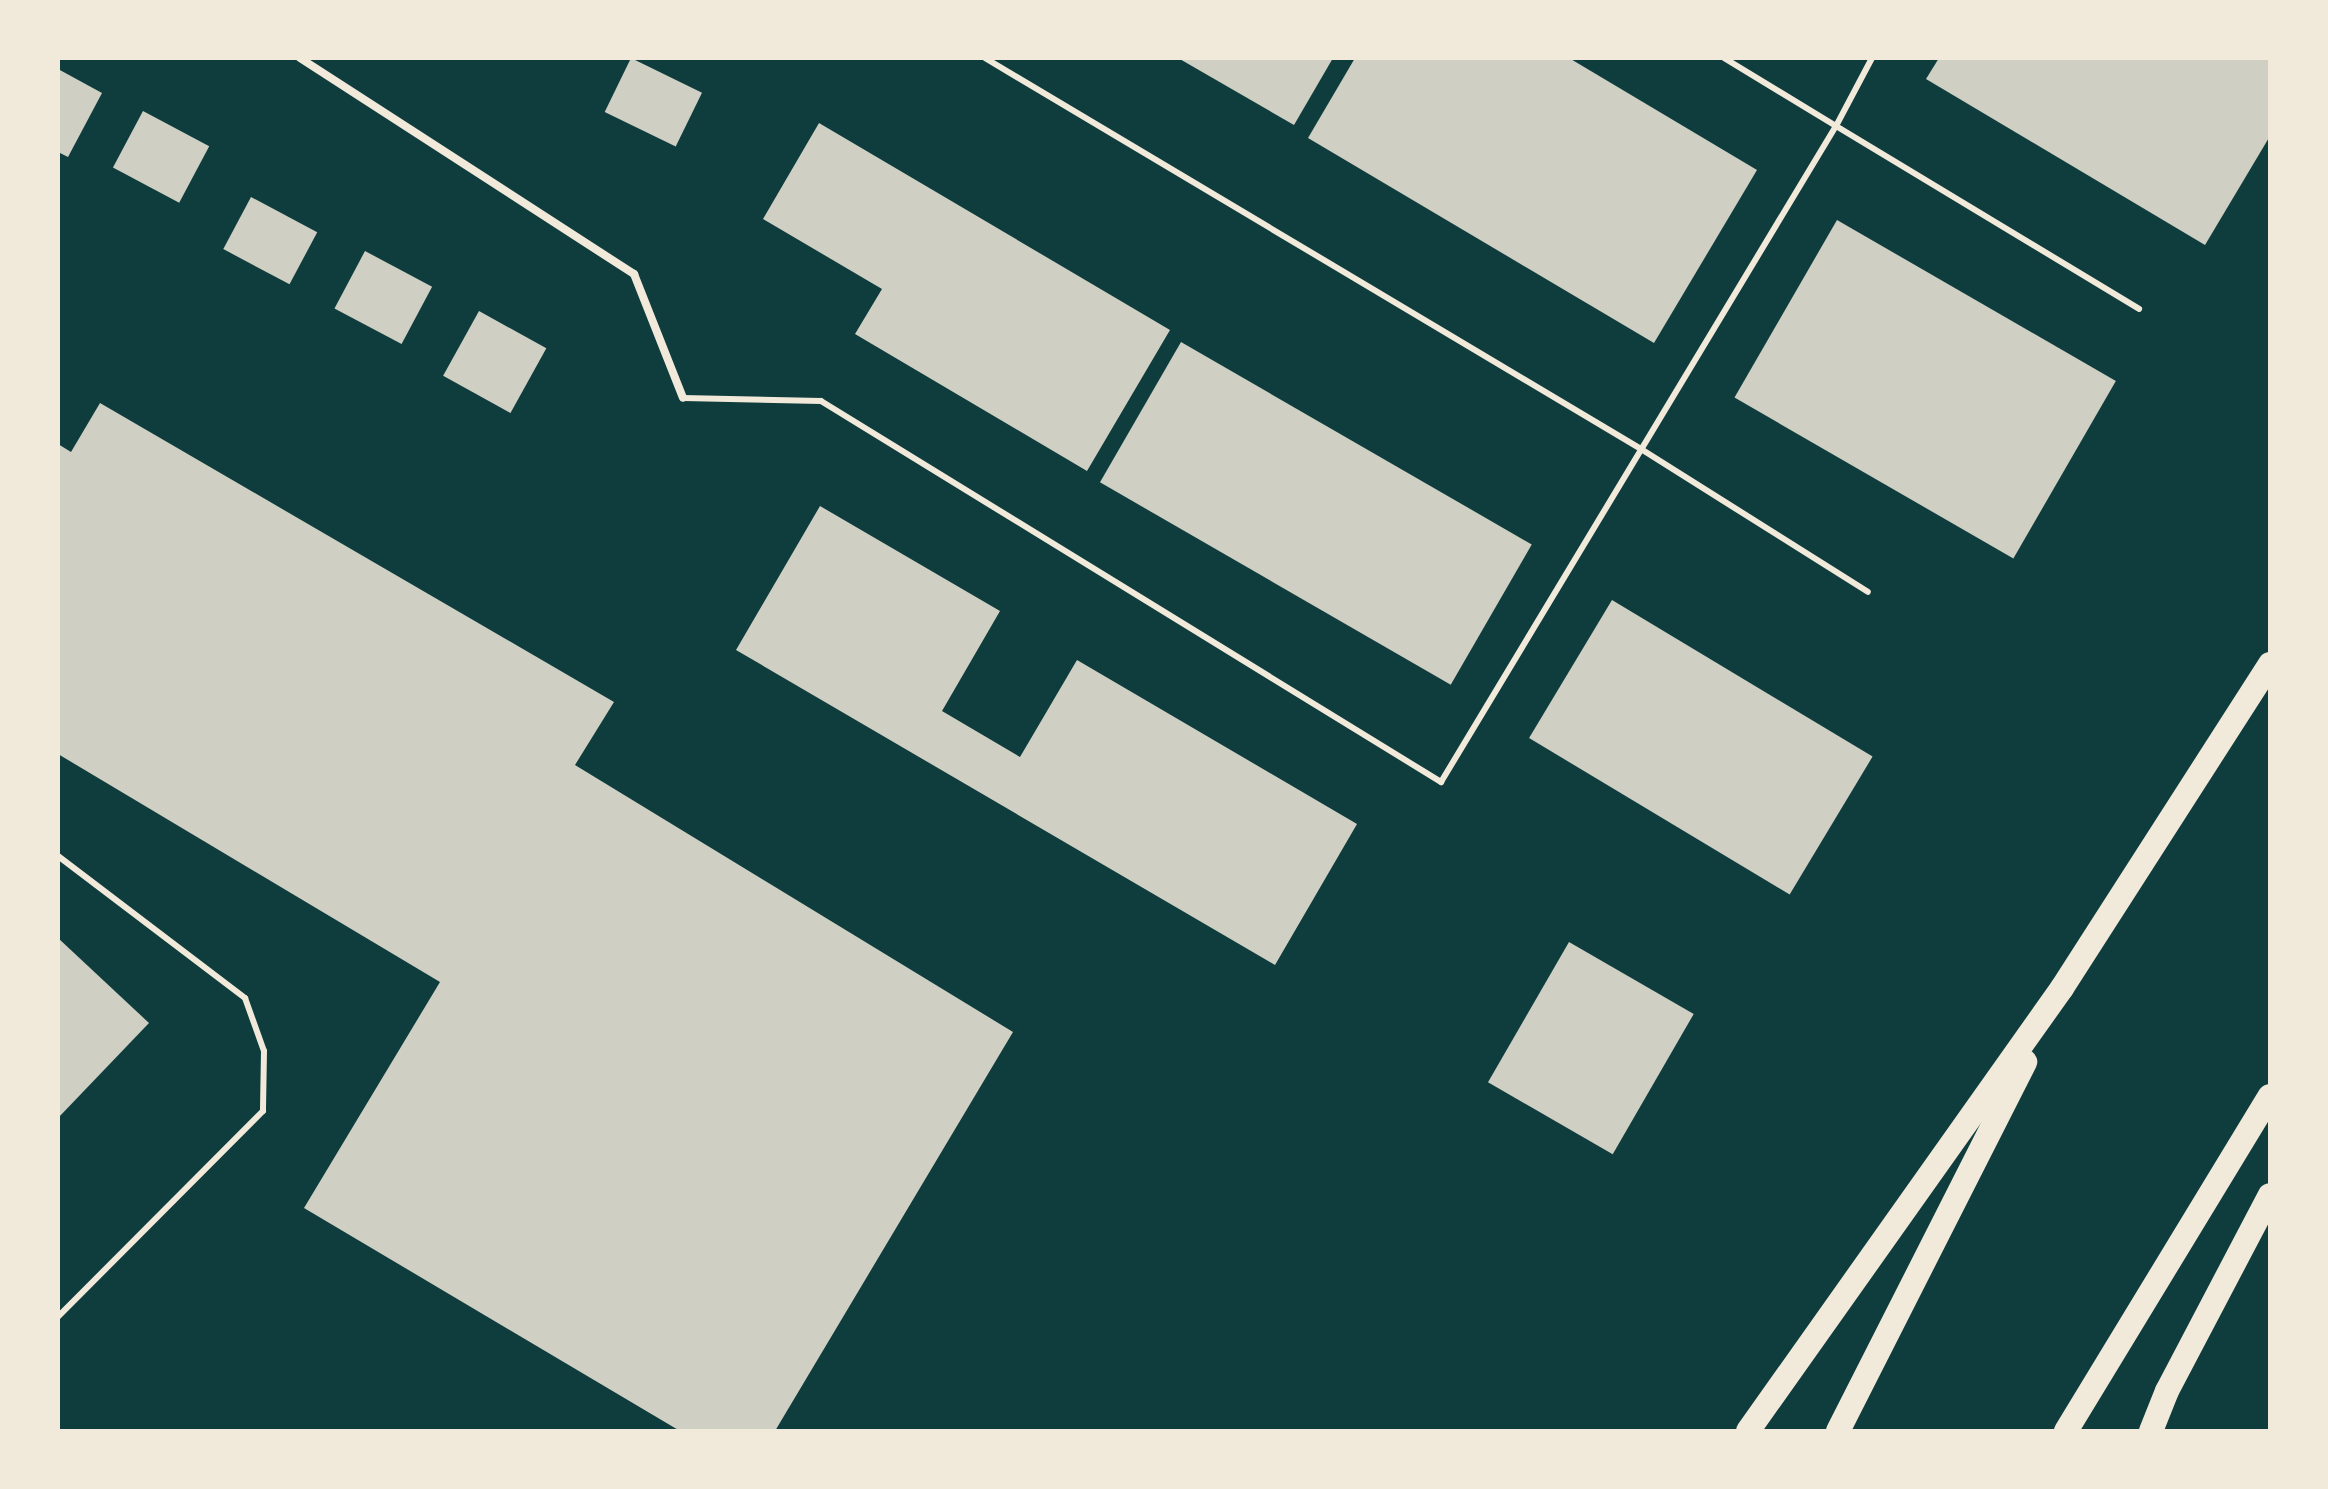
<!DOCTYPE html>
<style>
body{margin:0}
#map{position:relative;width:2328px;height:1489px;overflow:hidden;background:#0f3d3e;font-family:Jost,sans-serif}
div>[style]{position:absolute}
.building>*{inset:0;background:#cfcfc3;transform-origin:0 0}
.service>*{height:6px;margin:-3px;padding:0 3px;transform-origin:3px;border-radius:3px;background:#f1e9da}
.minor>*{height:8px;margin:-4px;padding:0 4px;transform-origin:4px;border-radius:4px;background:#f1e9da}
.motorway>*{height:24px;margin:-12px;padding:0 12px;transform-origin:12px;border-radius:12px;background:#f1e9da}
span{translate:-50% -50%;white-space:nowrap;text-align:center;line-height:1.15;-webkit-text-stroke:6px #f1e9da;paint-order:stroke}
.frame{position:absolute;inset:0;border:60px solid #f1e9da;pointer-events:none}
</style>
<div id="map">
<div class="building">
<i style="left:631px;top:58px;width:79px;height:60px;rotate:26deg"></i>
<i style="clip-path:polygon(1178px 58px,1333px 58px,1294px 125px)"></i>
<i style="clip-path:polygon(1355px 58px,1569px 58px,1757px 170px,1654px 343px,1308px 138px)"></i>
<i style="clip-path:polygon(1939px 58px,2270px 58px,2270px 136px,2205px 245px,1926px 79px)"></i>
<i style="clip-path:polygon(58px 69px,102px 93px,68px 157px,58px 152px)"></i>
<i style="left:143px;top:111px;width:75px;height:64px;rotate:28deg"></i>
<i style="clip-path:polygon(819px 123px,1170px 330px,1087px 471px,855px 334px,882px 289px,763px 219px)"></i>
<i style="left:251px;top:197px;width:75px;height:59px;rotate:28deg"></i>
<i style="left:1837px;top:220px;width:322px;height:205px;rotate:30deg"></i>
<i style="left:365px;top:251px;width:76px;height:65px;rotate:28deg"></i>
<i style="left:479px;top:311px;width:77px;height:74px;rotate:29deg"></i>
<i style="left:1181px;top:342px;width:405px;height:162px;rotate:30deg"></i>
<i style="clip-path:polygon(100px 403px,614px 702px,575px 765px,1013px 1032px,775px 1431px,680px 1431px,304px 1208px,440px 982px,58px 754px,58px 444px,71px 452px)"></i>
<i style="clip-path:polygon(820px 506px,1000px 611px,942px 711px,1020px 757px,1077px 660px,1357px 824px,1275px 965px,736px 650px)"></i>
<i style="left:1612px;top:600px;width:304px;height:161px;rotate:31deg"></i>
<i style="clip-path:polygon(58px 938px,149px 1023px,58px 1118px)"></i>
<i style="left:1569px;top:942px;width:144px;height:162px;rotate:30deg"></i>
</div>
<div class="service">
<i style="left:985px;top:58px;width:764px;rotate:30.8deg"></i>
<i style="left:1641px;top:449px;width:268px;rotate:32.2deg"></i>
<i style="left:1872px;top:58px;width:77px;rotate:117.9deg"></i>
<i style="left:1836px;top:126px;width:354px;rotate:31.1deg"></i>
<i style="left:683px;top:398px;width:138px;rotate:1.2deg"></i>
<i style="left:821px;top:401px;width:728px;rotate:31.57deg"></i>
<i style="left:1441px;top:782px;width:766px;rotate:-58.95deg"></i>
<i style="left:1836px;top:126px;width:131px;rotate:-148.7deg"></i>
<i style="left:58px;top:856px;width:235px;rotate:37.2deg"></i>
<i style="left:245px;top:998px;width:56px;rotate:70.3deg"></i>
<i style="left:264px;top:1051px;width:60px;rotate:91deg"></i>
<i style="left:263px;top:1111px;width:291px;rotate:134.9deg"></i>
</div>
<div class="minor">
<i style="left:300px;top:58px;width:398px;rotate:32.9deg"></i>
<i style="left:634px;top:274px;width:133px;rotate:68.4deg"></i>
</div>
<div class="motorway">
<i style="left:1748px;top:1431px;width:543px;rotate:-54.67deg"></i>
<i style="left:2062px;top:988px;width:385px;rotate:-57.3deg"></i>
<i style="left:1838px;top:1431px;width:414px;rotate:-63.1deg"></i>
<i style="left:2066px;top:1431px;width:392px;rotate:-58.7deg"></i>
<i style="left:2151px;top:1431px;width:43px;rotate:-68.2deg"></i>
<i style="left:2167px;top:1391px;width:221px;rotate:-62.3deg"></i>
</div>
<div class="frame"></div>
</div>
